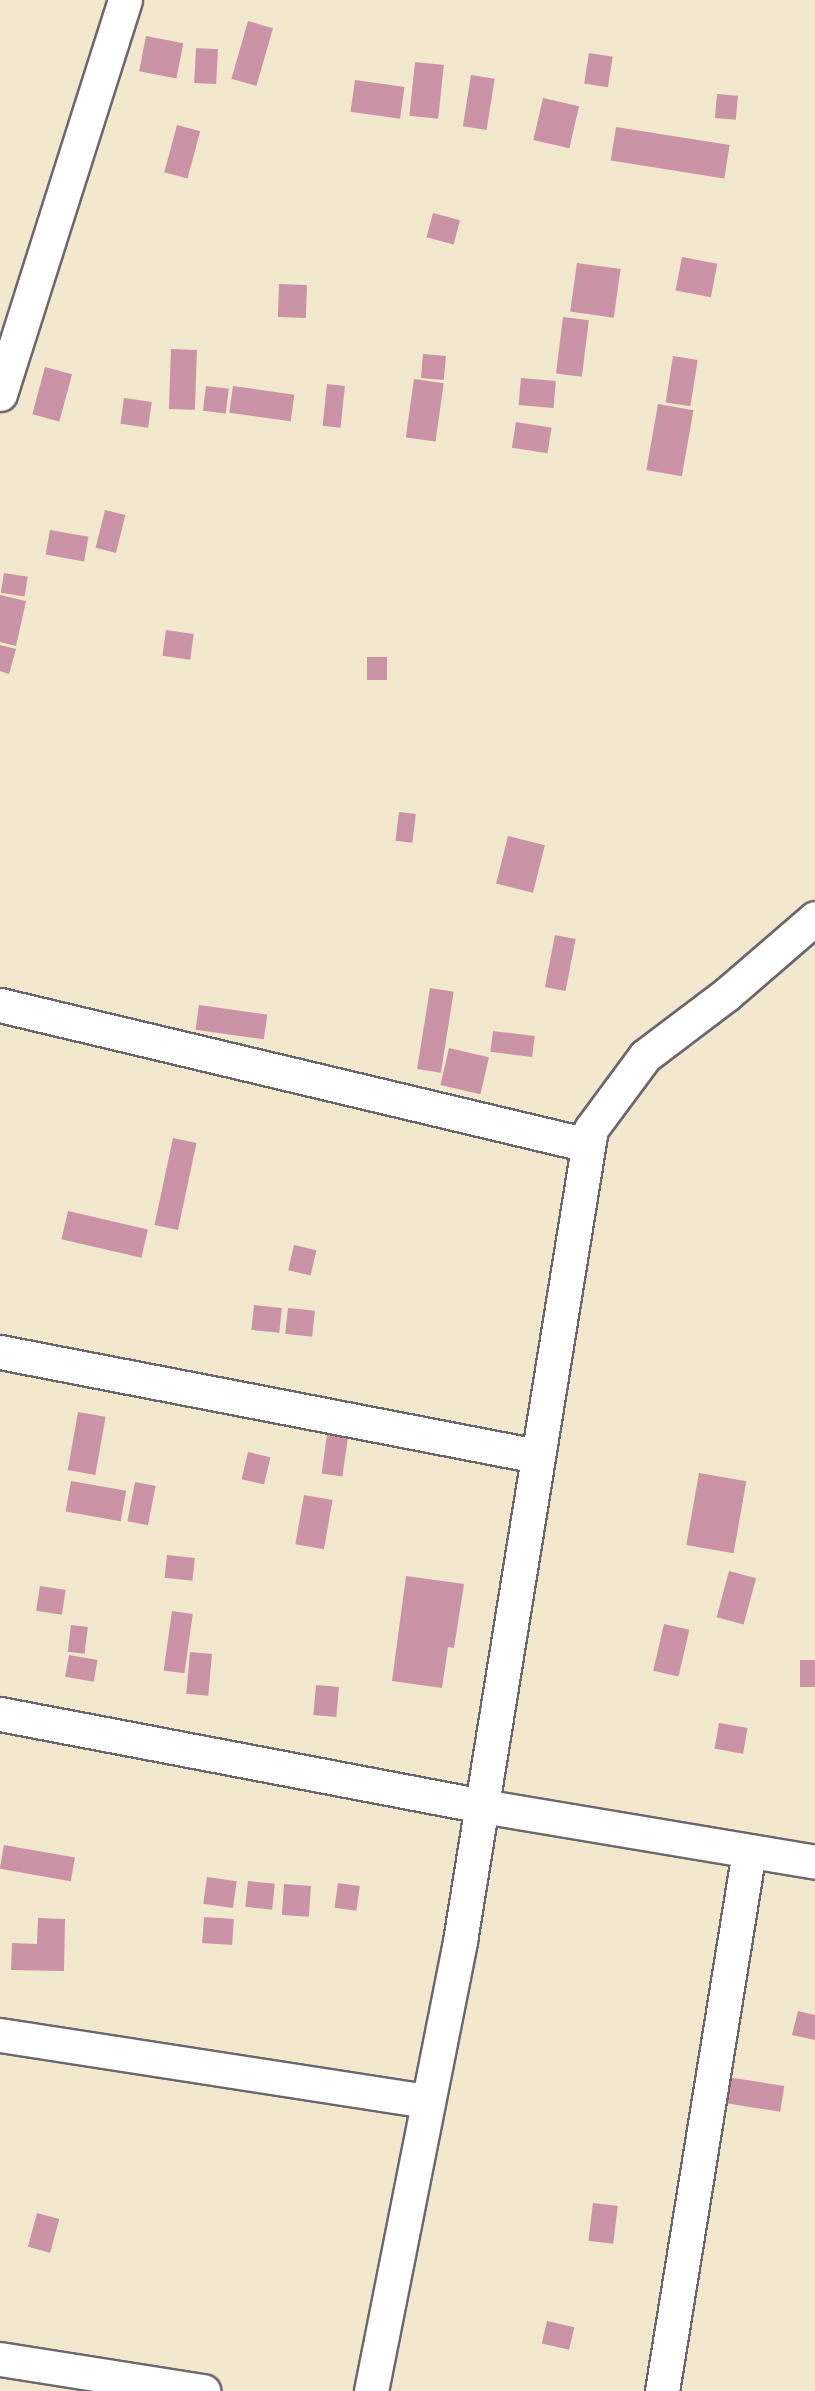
<!DOCTYPE html>
<style>
body{margin:0}
#map{position:relative;width:815px;height:2391px;overflow:hidden;background:#f1e8cd;font-family:"Architects Daughter",sans-serif}
div>[style]{position:absolute}
.building>*{inset:0;background:#cb93a6;transform-origin:0 0}
.roads{filter:drop-shadow(2px 0 #6a676e) drop-shadow(-2px 0 #6a676e) drop-shadow(0 2px #6a676e) drop-shadow(0 -2px #6a676e)}
.minor>*{height:33px;margin:-16.5px;padding:0 16.5px;transform-origin:16.5px;border-radius:16.5px;background:#fff}
.tertiary>*{height:33px;margin:-16.5px;padding:0 16.5px;transform-origin:16.5px;border-radius:16.5px;background:#fff}
span{translate:-50% -50%;white-space:nowrap;text-align:center;line-height:1.15;-webkit-text-stroke:6px #fcf5e5;paint-order:stroke}
</style>
<div id="map">
<div class="building">
<i style="left:248px;top:21px;width:26px;height:60px;rotate:16deg"></i>
<i style="left:146px;top:36px;width:38px;height:36px;rotate:11deg"></i>
<i style="left:196px;top:48px;width:22px;height:35px;rotate:3deg"></i>
<i style="left:589px;top:53px;width:24px;height:31px;rotate:9deg"></i>
<i style="left:415px;top:62px;width:29px;height:54px;rotate:6deg"></i>
<i style="left:471px;top:75px;width:24px;height:52px;rotate:9deg"></i>
<i style="left:355px;top:80px;width:50px;height:32px;rotate:8deg"></i>
<i style="left:717px;top:94px;width:21px;height:24px;rotate:5deg"></i>
<i style="left:543px;top:98px;width:37px;height:43px;rotate:13deg"></i>
<i style="left:177px;top:125px;width:24px;height:49px;rotate:15deg"></i>
<i style="left:616px;top:127px;width:115px;height:34px;rotate:9deg"></i>
<i style="left:433px;top:213px;width:28px;height:25px;rotate:15deg"></i>
<i style="left:682px;top:257px;width:36px;height:34px;rotate:11deg"></i>
<i style="left:577px;top:263px;width:44px;height:49px;rotate:8deg"></i>
<i style="left:279px;top:284px;width:28px;height:33px;rotate:2deg"></i>
<i style="left:563px;top:317px;width:26px;height:57px;rotate:7deg"></i>
<i style="left:171px;top:349px;width:26px;height:60px;rotate:2deg"></i>
<i style="left:423px;top:354px;width:23px;height:24px;rotate:5deg"></i>
<i style="left:673px;top:356px;width:25px;height:47px;rotate:9deg"></i>
<i style="left:45px;top:367px;width:28px;height:49px;rotate:15deg"></i>
<i style="left:521px;top:378px;width:35px;height:27px;rotate:5deg"></i>
<i style="left:414px;top:379px;width:30px;height:59px;rotate:8deg"></i>
<i style="left:327px;top:384px;width:18px;height:42px;rotate:6deg"></i>
<i style="left:206px;top:386px;width:23px;height:25px;rotate:7deg"></i>
<i style="left:233px;top:386px;width:62px;height:27px;rotate:8deg"></i>
<i style="left:124px;top:398px;width:28px;height:26px;rotate:8deg"></i>
<i style="left:658px;top:404px;width:36px;height:67px;rotate:10deg"></i>
<i style="left:516px;top:422px;width:36px;height:26px;rotate:9deg"></i>
<i style="left:105px;top:510px;width:21px;height:39px;rotate:14deg"></i>
<i style="left:50px;top:530px;width:39px;height:25px;rotate:10deg"></i>
<i style="left:4px;top:573px;width:24px;height:20px;rotate:9deg"></i>
<i style="clip-path:polygon(0 595px,26px 601px,16px 646px,0 642px)"></i>
<i style="left:166px;top:630px;width:28px;height:26px;rotate:8deg"></i>
<i style="clip-path:polygon(0 645px,16px 649px,9px 674px,0 671px)"></i>
<i style="left:367px;top:657px;width:20px;height:23px"></i>
<i style="left:399px;top:812px;width:17px;height:29px;rotate:7deg"></i>
<i style="left:508px;top:836px;width:38px;height:49px;rotate:14deg"></i>
<i style="left:555px;top:935px;width:21px;height:53px;rotate:11deg"></i>
<i style="left:430px;top:988px;width:24px;height:82px;rotate:9deg"></i>
<i style="left:199px;top:1005px;width:69px;height:25px;rotate:8deg"></i>
<i style="left:493px;top:1031px;width:42px;height:21px;rotate:7deg"></i>
<i style="left:449px;top:1048px;width:41px;height:38px;rotate:13deg"></i>
<i style="left:173px;top:1138px;width:24px;height:89px;rotate:12deg"></i>
<i style="left:68px;top:1211px;width:82px;height:29px;rotate:13deg"></i>
<i style="left:294px;top:1245px;width:23px;height:26px;rotate:13deg"></i>
<i style="left:254px;top:1305px;width:28px;height:25px;rotate:6deg"></i>
<i style="left:288px;top:1308px;width:27px;height:26px;rotate:6deg"></i>
<i style="left:78px;top:1412px;width:28px;height:59px;rotate:10deg"></i>
<i style="left:327px;top:1435px;width:21px;height:39px;rotate:8deg"></i>
<i style="left:248px;top:1452px;width:23px;height:28px;rotate:13deg"></i>
<i style="left:699px;top:1473px;width:48px;height:73px;rotate:10deg"></i>
<i style="left:71px;top:1481px;width:56px;height:31px;rotate:10deg"></i>
<i style="left:135px;top:1482px;width:21px;height:40px;rotate:11deg"></i>
<i style="left:304px;top:1495px;width:29px;height:50px;rotate:10deg"></i>
<i style="left:167px;top:1555px;width:28px;height:23px;rotate:6deg"></i>
<i style="left:729px;top:1571px;width:28px;height:48px;rotate:15deg"></i>
<i style="clip-path:polygon(406px 1576px,464px 1584px,454px 1648px,448px 1647px,442px 1688px,392px 1681px)"></i>
<i style="left:40px;top:1586px;width:26px;height:25px;rotate:9deg"></i>
<i style="left:172px;top:1611px;width:21px;height:60px;rotate:8deg"></i>
<i style="left:664px;top:1624px;width:26px;height:48px;rotate:13deg"></i>
<i style="left:71px;top:1625px;width:17px;height:27px;rotate:7deg"></i>
<i style="left:190px;top:1652px;width:22px;height:42px;rotate:5deg"></i>
<i style="left:69px;top:1655px;width:29px;height:22px;rotate:10deg"></i>
<i style="left:815px;top:1660px;width:27px;height:15px;rotate:90deg"></i>
<i style="left:316px;top:1685px;width:23px;height:30px;rotate:5deg"></i>
<i style="left:719px;top:1723px;width:29px;height:26px;rotate:10deg"></i>
<i style="left:4px;top:1845px;width:72px;height:24px;rotate:10deg"></i>
<i style="left:207px;top:1877px;width:30px;height:27px;rotate:8deg"></i>
<i style="left:248px;top:1881px;width:27px;height:26px;rotate:6deg"></i>
<i style="left:338px;top:1883px;width:22px;height:25px;rotate:8deg"></i>
<i style="left:284px;top:1884px;width:27px;height:31px;rotate:4deg"></i>
<i style="left:204px;top:1917px;width:30px;height:26px;rotate:4deg"></i>
<i style="clip-path:polygon(38px 1918px,65px 1919px,64px 1971px,11px 1970px,12px 1943px,37px 1944px)"></i>
<i style="clip-path:polygon(798px 2011px,815px 2015px,815px 2040px,792px 2035px)"></i>
<i style="left:727px;top:2077px;width:58px;height:26px;rotate:9deg"></i>
<i style="left:593px;top:2203px;width:25px;height:38px;rotate:7deg"></i>
<i style="left:37px;top:2213px;width:23px;height:35px;rotate:15deg"></i>
<i style="left:547px;top:2321px;width:28px;height:23px;rotate:13deg"></i>
</div>
<div class="roads">
<div class="minor">
<i style="left:0;top:1005px;width:604px;rotate:13.39deg"></i>
<i style="left:0;top:1352px;width:547px;rotate:10.96deg"></i>
<i style="left:0;top:1714px;width:491px;rotate:10.8deg"></i>
<i style="left:482px;top:1806px;width:338px;rotate:9.5deg"></i>
<i style="left:0;top:2035px;width:433px;rotate:8.8deg"></i>
<i style="left:0;top:2359px;width:206px;rotate:9deg"></i>
<i style="left:662px;top:2391px;width:547px;rotate:-80.85deg"></i>
</div>
<div class="tertiary">
<i style="left:0;top:394px;width:413px;rotate:-72.4deg"></i>
<i style="left:371px;top:2391px;width:459px;rotate:-78.8deg"></i>
<i style="left:460px;top:1941px;width:822px;rotate:-80.84deg"></i>
<i style="left:591px;top:1129px;width:91px;rotate:-53.5deg"></i>
<i style="left:645px;top:1056px;width:103px;rotate:-37.1deg"></i>
<i style="left:727px;top:994px;width:116px;rotate:-40.8deg"></i>
</div>
</div>
</div>
